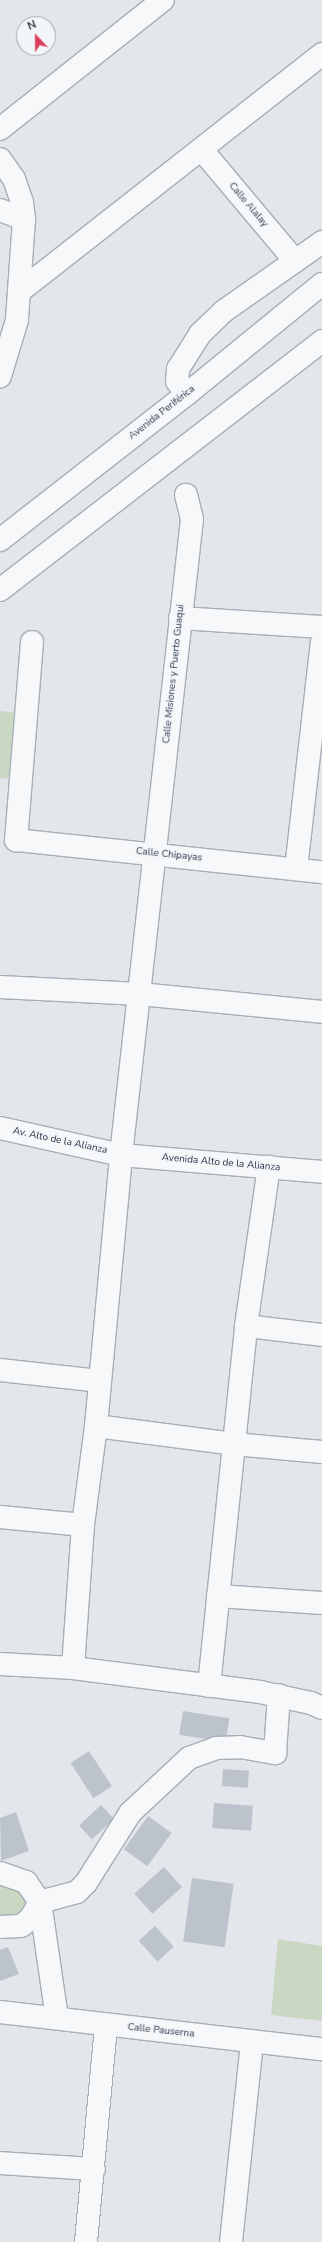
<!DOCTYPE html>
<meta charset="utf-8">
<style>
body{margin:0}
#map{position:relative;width:322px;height:2242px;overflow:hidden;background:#e3e7ec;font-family:"Nunito Sans",sans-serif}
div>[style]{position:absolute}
.green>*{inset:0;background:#c9d7c3}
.building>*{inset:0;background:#bcc3cd;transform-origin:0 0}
.roads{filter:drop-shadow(1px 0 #a7aeb7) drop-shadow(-1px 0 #a7aeb7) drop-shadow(0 1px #a7aeb7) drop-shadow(0 -1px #a7aeb7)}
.minor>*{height:22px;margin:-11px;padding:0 11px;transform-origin:11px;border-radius:11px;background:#f6f8fa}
span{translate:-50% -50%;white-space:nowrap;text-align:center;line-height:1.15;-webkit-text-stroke:4px #f3f6f9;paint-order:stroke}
.street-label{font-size:10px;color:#283547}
.north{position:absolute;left:16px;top:16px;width:40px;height:40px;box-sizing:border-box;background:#f3f6f9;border:1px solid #a2a9b2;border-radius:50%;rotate:338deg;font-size:11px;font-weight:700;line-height:16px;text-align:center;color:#283547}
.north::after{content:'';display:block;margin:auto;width:14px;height:18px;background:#dd3d5c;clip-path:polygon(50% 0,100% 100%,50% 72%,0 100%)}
</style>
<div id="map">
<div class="green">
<i style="clip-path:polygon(0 711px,18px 713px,11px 779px,0 778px)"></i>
<i style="clip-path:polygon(0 1879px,19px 1883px,32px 1909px,0 1924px)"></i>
<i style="clip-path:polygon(278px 1939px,322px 1946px,322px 2021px,271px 2015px)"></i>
</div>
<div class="building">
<i style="left:183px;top:1711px;width:47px;height:24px;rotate:9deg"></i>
<i style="left:89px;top:1751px;width:42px;height:22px;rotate:57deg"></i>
<i style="left:223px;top:1769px;width:26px;height:17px;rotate:4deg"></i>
<i style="left:214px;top:1803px;width:39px;height:25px;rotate:4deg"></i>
<i style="left:101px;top:1805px;width:19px;height:30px;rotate:47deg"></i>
<i style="clip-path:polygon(16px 1812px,29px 1851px,1px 1861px,0 1818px)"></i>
<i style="left:148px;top:1816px;width:29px;height:41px;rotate:36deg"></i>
<i style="left:164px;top:1867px;width:27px;height:40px;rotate:48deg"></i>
<i style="left:192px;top:1878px;width:42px;height:64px;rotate:8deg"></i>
<i style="left:155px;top:1926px;width:28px;height:22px;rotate:48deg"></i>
<i style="clip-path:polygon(8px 1947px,19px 1974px,0 1981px,0 1950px)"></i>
</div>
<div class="roads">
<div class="minor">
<i style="left:0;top:129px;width:208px;rotate:-38.4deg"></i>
<i style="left:202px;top:150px;width:145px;rotate:50deg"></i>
<i style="left:0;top:159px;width:24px;rotate:55deg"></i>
<i style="left:14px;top:179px;width:24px;rotate:71deg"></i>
<i style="left:22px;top:202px;width:17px;rotate:83deg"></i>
<i style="left:24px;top:219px;width:101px;rotate:94deg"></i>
<i style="left:17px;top:320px;width:59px;rotate:106.9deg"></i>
<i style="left:0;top:210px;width:26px;rotate:21deg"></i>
<i style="left:20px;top:291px;width:384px;rotate:-38.1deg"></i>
<i style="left:187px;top:394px;width:16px;rotate:-128deg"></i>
<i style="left:177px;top:381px;width:12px;rotate:-85deg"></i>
<i style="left:178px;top:369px;width:41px;rotate:-57.8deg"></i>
<i style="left:200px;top:334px;width:33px;rotate:-44deg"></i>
<i style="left:224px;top:311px;width:120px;rotate:-35.1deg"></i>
<i style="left:0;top:540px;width:237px;rotate:-38deg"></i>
<i style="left:187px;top:394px;width:174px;rotate:-39.2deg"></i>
<i style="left:0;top:590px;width:407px;rotate:-37.7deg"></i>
<i style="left:180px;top:618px;width:142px;rotate:3.6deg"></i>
<i style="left:32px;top:642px;width:199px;rotate:94.6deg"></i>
<i style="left:16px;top:840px;width:308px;rotate:6deg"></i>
<i style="left:296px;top:869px;width:228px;rotate:-83.5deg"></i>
<i style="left:0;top:987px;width:140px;rotate:2.9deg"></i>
<i style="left:140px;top:994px;width:183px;rotate:5.6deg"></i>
<i style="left:0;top:1128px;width:124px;rotate:12.6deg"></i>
<i style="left:121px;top:1155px;width:202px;rotate:4.8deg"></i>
<i style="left:246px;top:1326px;width:77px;rotate:6.8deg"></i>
<i style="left:0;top:1370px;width:100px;rotate:6.3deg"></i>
<i style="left:96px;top:1426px;width:139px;rotate:7.4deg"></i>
<i style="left:234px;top:1444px;width:88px;rotate:5.2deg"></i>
<i style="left:0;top:1517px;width:83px;rotate:5.5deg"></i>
<i style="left:218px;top:1596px;width:104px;rotate:3.9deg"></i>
<i style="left:0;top:1664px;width:73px;rotate:3.1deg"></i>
<i style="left:73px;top:1668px;width:189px;rotate:7.3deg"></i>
<i style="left:260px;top:1692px;width:52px;rotate:12.2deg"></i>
<i style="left:311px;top:1703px;width:12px;rotate:24deg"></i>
<i style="left:73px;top:1668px;width:143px;rotate:-86deg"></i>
<i style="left:83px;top:1525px;width:100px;rotate:-82.5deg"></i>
<i style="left:96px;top:1426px;width:272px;rotate:-84.7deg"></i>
<i style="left:121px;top:1155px;width:640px;rotate:-83.63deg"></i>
<i style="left:192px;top:519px;width:25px;rotate:-104deg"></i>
<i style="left:209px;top:1686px;width:362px;rotate:-84.1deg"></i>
<i style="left:246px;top:1326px;width:161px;rotate:-81.8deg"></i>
<i style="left:0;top:1873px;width:28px;rotate:19deg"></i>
<i style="left:26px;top:1882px;width:24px;rotate:55deg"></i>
<i style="left:40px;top:1902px;width:20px;rotate:120deg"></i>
<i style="left:30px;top:1919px;width:11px;rotate:142deg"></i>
<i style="left:21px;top:1926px;width:21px;rotate:177deg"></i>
<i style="left:0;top:2012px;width:324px;rotate:6.6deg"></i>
<i style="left:57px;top:2018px;width:117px;rotate:-98.3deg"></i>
<i style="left:40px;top:1902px;width:38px;rotate:-15deg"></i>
<i style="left:77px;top:1892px;width:13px;rotate:-45deg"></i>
<i style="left:86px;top:1883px;width:83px;rotate:-57.8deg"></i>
<i style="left:130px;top:1813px;width:81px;rotate:-43deg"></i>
<i style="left:189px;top:1758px;width:29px;rotate:-20deg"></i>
<i style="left:216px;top:1748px;width:24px;rotate:-2deg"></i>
<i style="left:240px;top:1747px;width:36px;rotate:10deg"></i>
<i style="left:275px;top:1753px;width:58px;rotate:-86.1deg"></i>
<i style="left:0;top:2163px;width:94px;rotate:3.7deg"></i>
<i style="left:86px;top:2242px;width:218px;rotate:-84.7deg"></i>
<i style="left:231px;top:2242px;width:202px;rotate:-84deg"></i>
</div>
</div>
<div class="street-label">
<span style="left:248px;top:205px;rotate:50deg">Calle Alalay</span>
<span style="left:162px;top:413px;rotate:-38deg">Avenida Periférica</span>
<span style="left:174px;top:674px;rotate:-84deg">Calle Misiones y Puerto Guaqui</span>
<span style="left:169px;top:855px;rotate:6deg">Calle Chipayas</span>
<span style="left:60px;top:1141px;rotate:12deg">Av. Alto de la Alianza</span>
<span style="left:221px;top:1163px;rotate:5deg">Avenida Alto de la Alianza</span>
<span style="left:161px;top:2031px;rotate:6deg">Calle Pauserna</span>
</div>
<div class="north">N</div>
</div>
